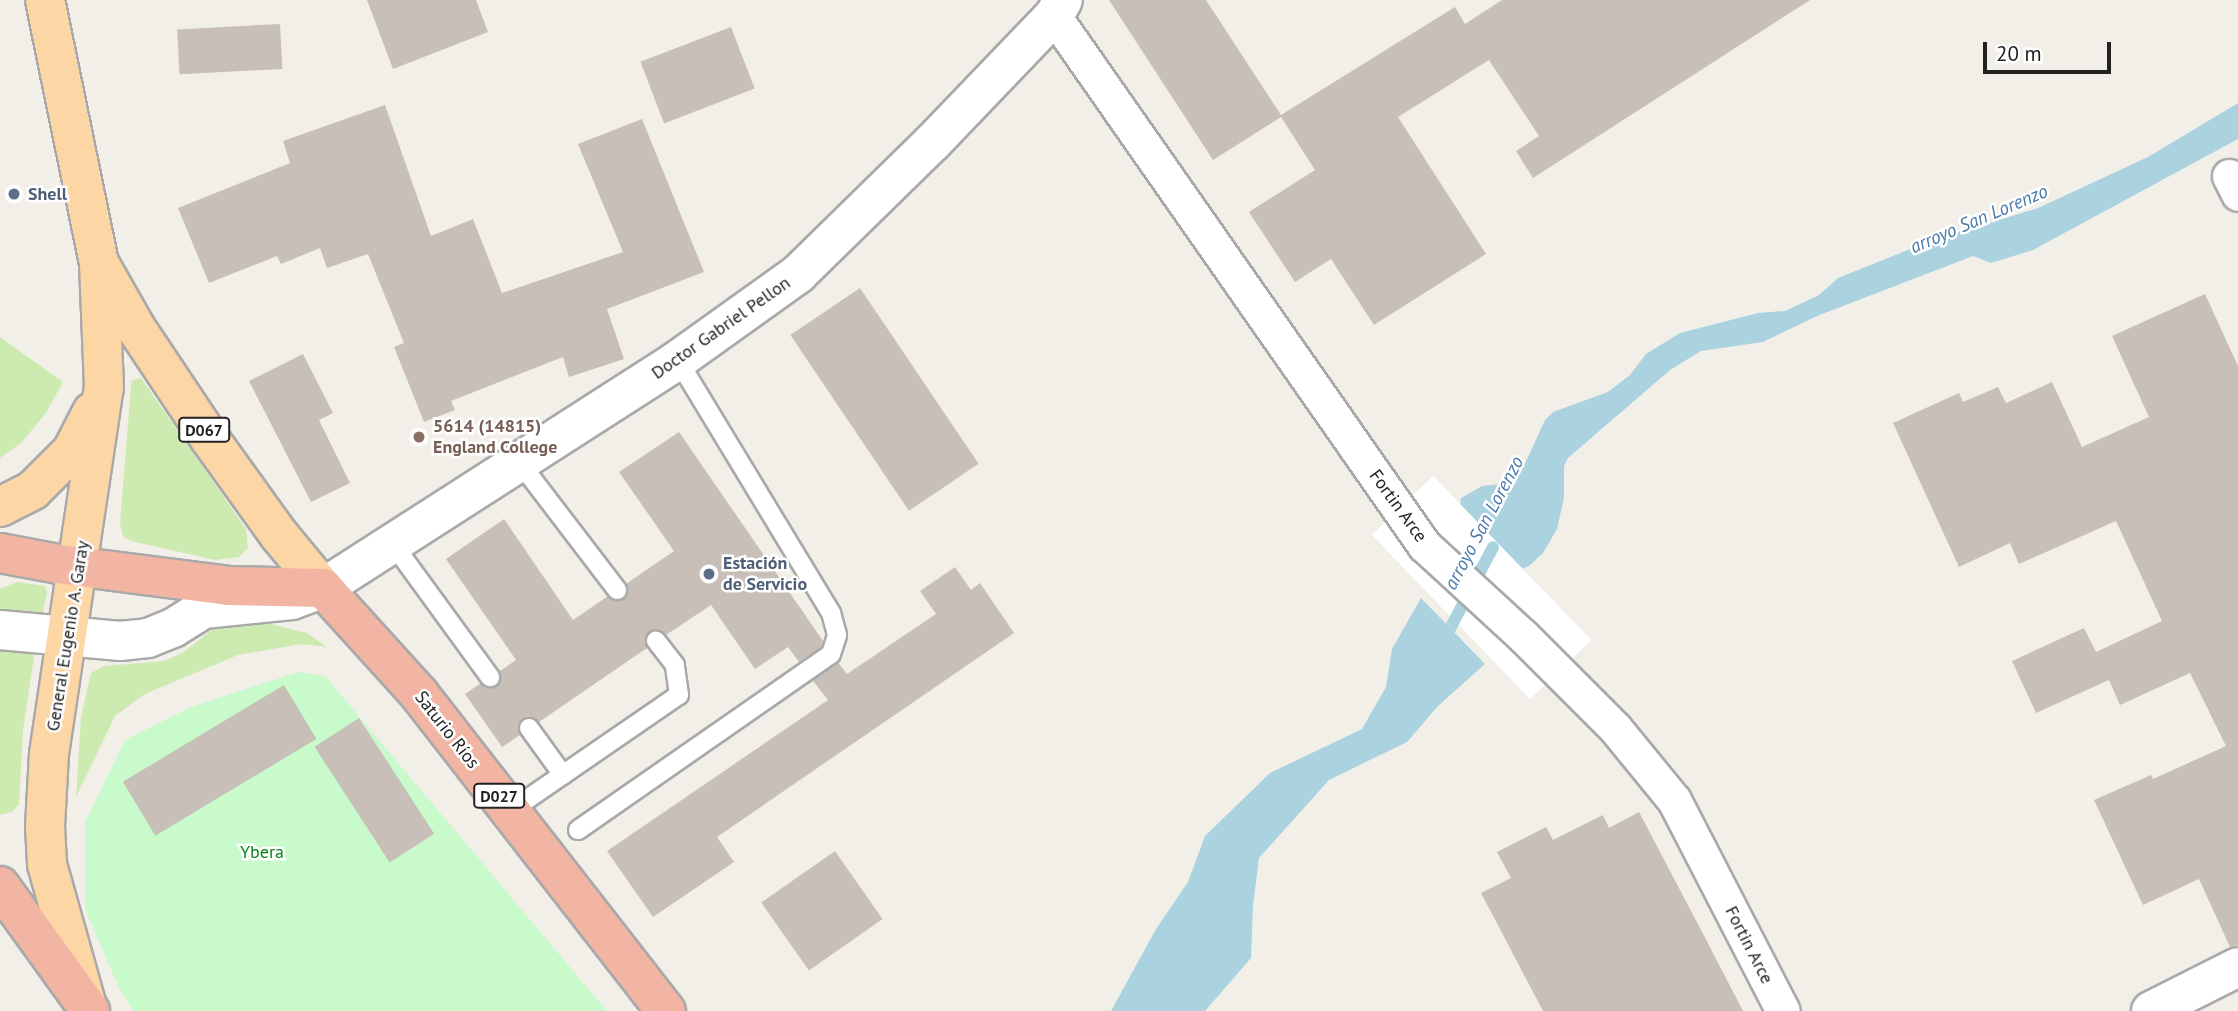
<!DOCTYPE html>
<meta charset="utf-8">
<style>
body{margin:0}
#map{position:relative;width:2238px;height:1011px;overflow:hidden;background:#f2efe9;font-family:"PT Sans",sans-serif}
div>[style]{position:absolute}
.grass>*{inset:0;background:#cdebb0}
.park>*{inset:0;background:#c8facc}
.water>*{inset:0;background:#aad3df}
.pier>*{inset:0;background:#fff;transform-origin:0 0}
.stream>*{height:12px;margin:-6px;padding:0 6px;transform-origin:6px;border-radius:6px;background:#aad3df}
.building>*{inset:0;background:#c7bfb8;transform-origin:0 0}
.roads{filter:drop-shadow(2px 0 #a9a9a9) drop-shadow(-2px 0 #a9a9a9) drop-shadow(0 2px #a9a9a9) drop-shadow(0 -2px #a9a9a9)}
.service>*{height:18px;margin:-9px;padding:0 9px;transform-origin:9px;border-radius:9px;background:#fff}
.minor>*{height:33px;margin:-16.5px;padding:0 16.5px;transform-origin:16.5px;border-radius:16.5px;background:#fff}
.tertiary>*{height:38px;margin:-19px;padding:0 19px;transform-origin:19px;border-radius:19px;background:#fff}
.primary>*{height:38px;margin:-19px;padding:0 19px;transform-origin:19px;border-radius:19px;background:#fcd6a4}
.trunk>*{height:38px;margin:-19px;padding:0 19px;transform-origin:19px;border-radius:19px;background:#f2b4a3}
.dots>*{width:19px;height:19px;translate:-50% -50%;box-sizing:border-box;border:4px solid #fff;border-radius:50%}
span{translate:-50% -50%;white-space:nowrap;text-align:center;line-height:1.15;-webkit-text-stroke:5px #fff;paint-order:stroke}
.shield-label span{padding:2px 5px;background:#fff;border:2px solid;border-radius:5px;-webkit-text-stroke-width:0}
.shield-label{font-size:16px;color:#222;font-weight:700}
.service-label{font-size:18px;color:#4e5e75;font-weight:700}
.left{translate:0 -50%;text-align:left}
.street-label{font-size:18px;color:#222}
.education-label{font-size:18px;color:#785e54;font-weight:700}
.park-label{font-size:18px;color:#0c8416}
.water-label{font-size:19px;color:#4a7aab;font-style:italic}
.scale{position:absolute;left:1983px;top:42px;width:128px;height:32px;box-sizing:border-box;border:4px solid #222;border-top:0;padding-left:9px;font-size:21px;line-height:24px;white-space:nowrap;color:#222;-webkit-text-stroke:5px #fff;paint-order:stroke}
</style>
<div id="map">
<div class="grass">
<i style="clip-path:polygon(0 337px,63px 382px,46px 413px,21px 443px,0 458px)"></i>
<i style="clip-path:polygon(141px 378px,246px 529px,248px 548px,239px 557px,215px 560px,131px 541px,123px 536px,120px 524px,131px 385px,132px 380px)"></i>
<i style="clip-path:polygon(17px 582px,45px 586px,47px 593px,42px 617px,0 615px,0 589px)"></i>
<i style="clip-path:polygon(247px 618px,307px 633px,327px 647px,301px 644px,238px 655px,145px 694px,115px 716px,76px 797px,81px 717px,91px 673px,104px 666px,164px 661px,182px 653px,216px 627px)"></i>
<i style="clip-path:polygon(0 647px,30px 652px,34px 657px,23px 730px,19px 804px,12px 812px,0 815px)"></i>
</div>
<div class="park">
<i style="clip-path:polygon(298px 672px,325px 676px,607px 1011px,133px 1011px,118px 986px,85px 909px,85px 822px,125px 740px,194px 706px)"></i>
</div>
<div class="water">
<i style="clip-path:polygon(2238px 103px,2238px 139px,2033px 250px,1991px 263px,1973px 256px,1817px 316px,1763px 342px,1701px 351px,1670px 370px,1568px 458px,1564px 466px,1564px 498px,1557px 529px,1543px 553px,1530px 565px,1504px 578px,1457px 535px,1461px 498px,1482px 486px,1509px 483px,1522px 470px,1545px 420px,1553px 412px,1608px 392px,1630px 375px,1646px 354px,1680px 333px,1758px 313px,1785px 311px,1819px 295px,1838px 278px,1933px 240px,2038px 208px,2148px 157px)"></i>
<i style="clip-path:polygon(1421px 598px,1485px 664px,1438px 706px,1407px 742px,1329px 780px,1259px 858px,1253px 905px,1251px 958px,1205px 1011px,1111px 1011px,1156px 929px,1188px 882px,1205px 836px,1270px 773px,1362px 729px,1386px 687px,1392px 649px)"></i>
</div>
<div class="pier">
<i style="left:1433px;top:476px;width:228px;height:85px;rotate:46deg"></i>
</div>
<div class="stream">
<i style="left:1443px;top:642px;width:107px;rotate:-62.2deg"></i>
</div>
<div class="building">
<i style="clip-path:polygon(367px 0,476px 0,488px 32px,393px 69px)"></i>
<i style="clip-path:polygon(1109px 0,1206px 0,1281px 115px,1455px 7px,1465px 24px,1502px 0,1810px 0,1533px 178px,1516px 151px,1539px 136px,1489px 60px,1398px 117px,1486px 254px,1374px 325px,1331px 259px,1295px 282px,1249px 212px,1315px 170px,1281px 117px,1213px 160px)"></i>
<i style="left:280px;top:24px;width:45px;height:103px;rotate:87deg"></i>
<i style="left:731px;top:27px;width:66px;height:97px;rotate:69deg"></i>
<i style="clip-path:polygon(385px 105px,431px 236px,473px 219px,502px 293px,623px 252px,578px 144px,642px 119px,704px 272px,607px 309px,624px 359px,569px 377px,563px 357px,451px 401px,455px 410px,424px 422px,394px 347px,404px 343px,368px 254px,327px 268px,320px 248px,281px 264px,277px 256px,209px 283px,178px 208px,290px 163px,283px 141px)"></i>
<i style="left:860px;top:288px;width:212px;height:84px;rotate:56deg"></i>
<i style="clip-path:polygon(2205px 294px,2238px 366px,2238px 945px,2230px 947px,2199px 879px,2143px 905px,2094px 800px,2151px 775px,2153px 779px,2226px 746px,2190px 673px,2120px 705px,2109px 680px,2036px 713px,2012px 661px,2084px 628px,2096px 652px,2162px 621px,2116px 521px,2019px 564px,2010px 543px,1959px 567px,1893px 423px,1959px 393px,1963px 402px,1998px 387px,2006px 403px,2052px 382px,2082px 447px,2149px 417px,2112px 336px)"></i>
<i style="clip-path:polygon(303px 354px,333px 413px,319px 420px,350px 483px,311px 502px,249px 381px)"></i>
<i style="clip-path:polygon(679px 432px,823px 641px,821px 647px,799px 662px,788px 647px,755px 669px,711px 605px,666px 635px,660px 630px,650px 632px,645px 637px,647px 648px,539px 722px,533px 717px,523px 718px,518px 724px,520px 735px,502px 747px,465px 694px,481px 683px,486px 688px,496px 687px,501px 681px,500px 671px,516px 660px,446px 559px,504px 519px,573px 620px,608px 596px,613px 601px,623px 599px,628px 594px,626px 584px,674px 551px,619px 472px)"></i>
<i style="clip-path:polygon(955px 567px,971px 590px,980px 583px,1014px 633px,717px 837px,734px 862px,653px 917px,607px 851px,828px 700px,813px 681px,838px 662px,847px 674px,936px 614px,920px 591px)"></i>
<i style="left:284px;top:685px;width:63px;height:188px;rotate:59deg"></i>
<i style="left:359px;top:718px;width:138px;height:53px;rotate:57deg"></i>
<i style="clip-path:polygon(1639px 812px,1700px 928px,1743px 1011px,1543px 1011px,1481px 893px,1511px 878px,1497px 852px,1546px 827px,1553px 840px,1603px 815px,1609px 828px)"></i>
<i style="left:835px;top:851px;width:83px;height:90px;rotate:55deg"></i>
</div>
<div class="roads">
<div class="service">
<i style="left:520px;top:463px;width:160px;rotate:52.6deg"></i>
<i style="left:393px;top:544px;width:165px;rotate:53.9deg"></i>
<i style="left:529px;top:728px;width:58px;rotate:54.1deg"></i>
<i style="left:510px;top:811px;width:205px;rotate:-34.5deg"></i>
<i style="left:679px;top:695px;width:30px;rotate:-98deg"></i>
<i style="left:675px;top:665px;width:31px;rotate:-128deg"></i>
<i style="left:578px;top:830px;width:308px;rotate:-34.8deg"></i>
<i style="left:831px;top:654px;width:20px;rotate:-72deg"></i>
<i style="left:837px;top:635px;width:23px;rotate:-105deg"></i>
<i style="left:831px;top:613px;width:296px;rotate:-121.2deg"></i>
</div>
<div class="minor">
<i style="left:1054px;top:16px;width:646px;rotate:55.03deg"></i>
<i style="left:1424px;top:545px;width:134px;rotate:42.6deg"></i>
<i style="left:1523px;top:636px;width:130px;rotate:45deg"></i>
<i style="left:1615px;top:728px;width:93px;rotate:50.7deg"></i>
<i style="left:1674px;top:800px;width:237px;rotate:62.7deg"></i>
<i style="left:2229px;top:176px;width:20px;rotate:63deg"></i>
</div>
<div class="tertiary">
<i style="left:0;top:630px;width:121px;rotate:5.2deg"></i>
<i style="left:120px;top:641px;width:28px;rotate:-6deg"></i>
<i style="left:148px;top:638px;width:27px;rotate:-22deg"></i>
<i style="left:173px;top:628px;width:36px;rotate:-32deg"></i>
<i style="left:203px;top:609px;width:89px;rotate:-5.8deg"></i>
<i style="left:292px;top:600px;width:33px;rotate:-21deg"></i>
<i style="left:323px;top:588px;width:422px;rotate:-32.7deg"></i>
<i style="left:678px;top:360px;width:148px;rotate:-35.6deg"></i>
<i style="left:798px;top:274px;width:187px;rotate:-44.4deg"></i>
<i style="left:932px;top:143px;width:176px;rotate:-46.2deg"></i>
<i style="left:1054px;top:16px;width:18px;rotate:-61deg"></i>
<i style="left:2151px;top:1011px;width:97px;rotate:-26.8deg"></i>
</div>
<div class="primary">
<i style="left:45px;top:0;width:268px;rotate:78.4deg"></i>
<i style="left:99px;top:263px;width:75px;rotate:60.4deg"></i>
<i style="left:136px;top:328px;width:133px;rotate:56.3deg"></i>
<i style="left:210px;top:439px;width:118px;rotate:54.3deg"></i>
<i style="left:279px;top:535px;width:69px;rotate:50.3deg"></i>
<i style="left:0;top:507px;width:37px;rotate:-27deg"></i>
<i style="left:33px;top:490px;width:55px;rotate:-45deg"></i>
<i style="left:72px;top:451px;width:44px;rotate:-62.9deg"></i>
<i style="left:86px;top:1003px;width:144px;rotate:-105.7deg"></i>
<i style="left:47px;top:864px;width:37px;rotate:-93deg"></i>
<i style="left:45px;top:827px;width:73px;rotate:-86.9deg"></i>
<i style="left:49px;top:754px;width:370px;rotate:-81.5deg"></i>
<i style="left:104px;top:388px;width:125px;rotate:-92.3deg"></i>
</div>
<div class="trunk">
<i style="left:0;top:553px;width:59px;rotate:10.7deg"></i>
<i style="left:58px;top:564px;width:172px;rotate:7.3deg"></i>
<i style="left:229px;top:586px;width:94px;rotate:1.2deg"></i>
<i style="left:323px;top:588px;width:143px;rotate:47.8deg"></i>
<i style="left:419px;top:694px;width:402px;rotate:52.1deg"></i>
<i style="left:0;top:886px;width:154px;rotate:54.2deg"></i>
</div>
</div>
<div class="dots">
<i style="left:14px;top:194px;background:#5c6f8a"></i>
<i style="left:419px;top:437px;background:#8d6e63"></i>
<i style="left:709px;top:574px;background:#5c6f8a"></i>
</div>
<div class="shield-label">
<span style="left:204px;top:430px">D067</span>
<span style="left:499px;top:796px">D027</span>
</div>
<div class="service-label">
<span class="left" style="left:28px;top:194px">Shell</span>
<span class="left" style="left:723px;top:574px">Estación<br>de Servicio</span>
</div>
<div class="street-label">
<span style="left:721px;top:328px;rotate:-35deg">Doctor Gabriel Pellon</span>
<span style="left:1398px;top:506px;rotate:54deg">Fortin Arce</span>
<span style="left:68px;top:636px;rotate:-81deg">General Eugenio A. Garay</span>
<span style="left:447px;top:730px;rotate:52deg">Saturio Ríos</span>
<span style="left:1749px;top:945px;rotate:63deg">Fortin Arce</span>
</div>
<div class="education-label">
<span class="left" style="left:433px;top:437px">5614 (14815)<br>England College</span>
</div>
<div class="park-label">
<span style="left:262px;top:852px">Ybera</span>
</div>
<div class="water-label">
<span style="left:1979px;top:219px;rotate:-23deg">arroyo San Lorenzo</span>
<span style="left:1484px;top:523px;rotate:-62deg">arroyo San Lorenzo</span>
</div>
<div class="scale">20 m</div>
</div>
